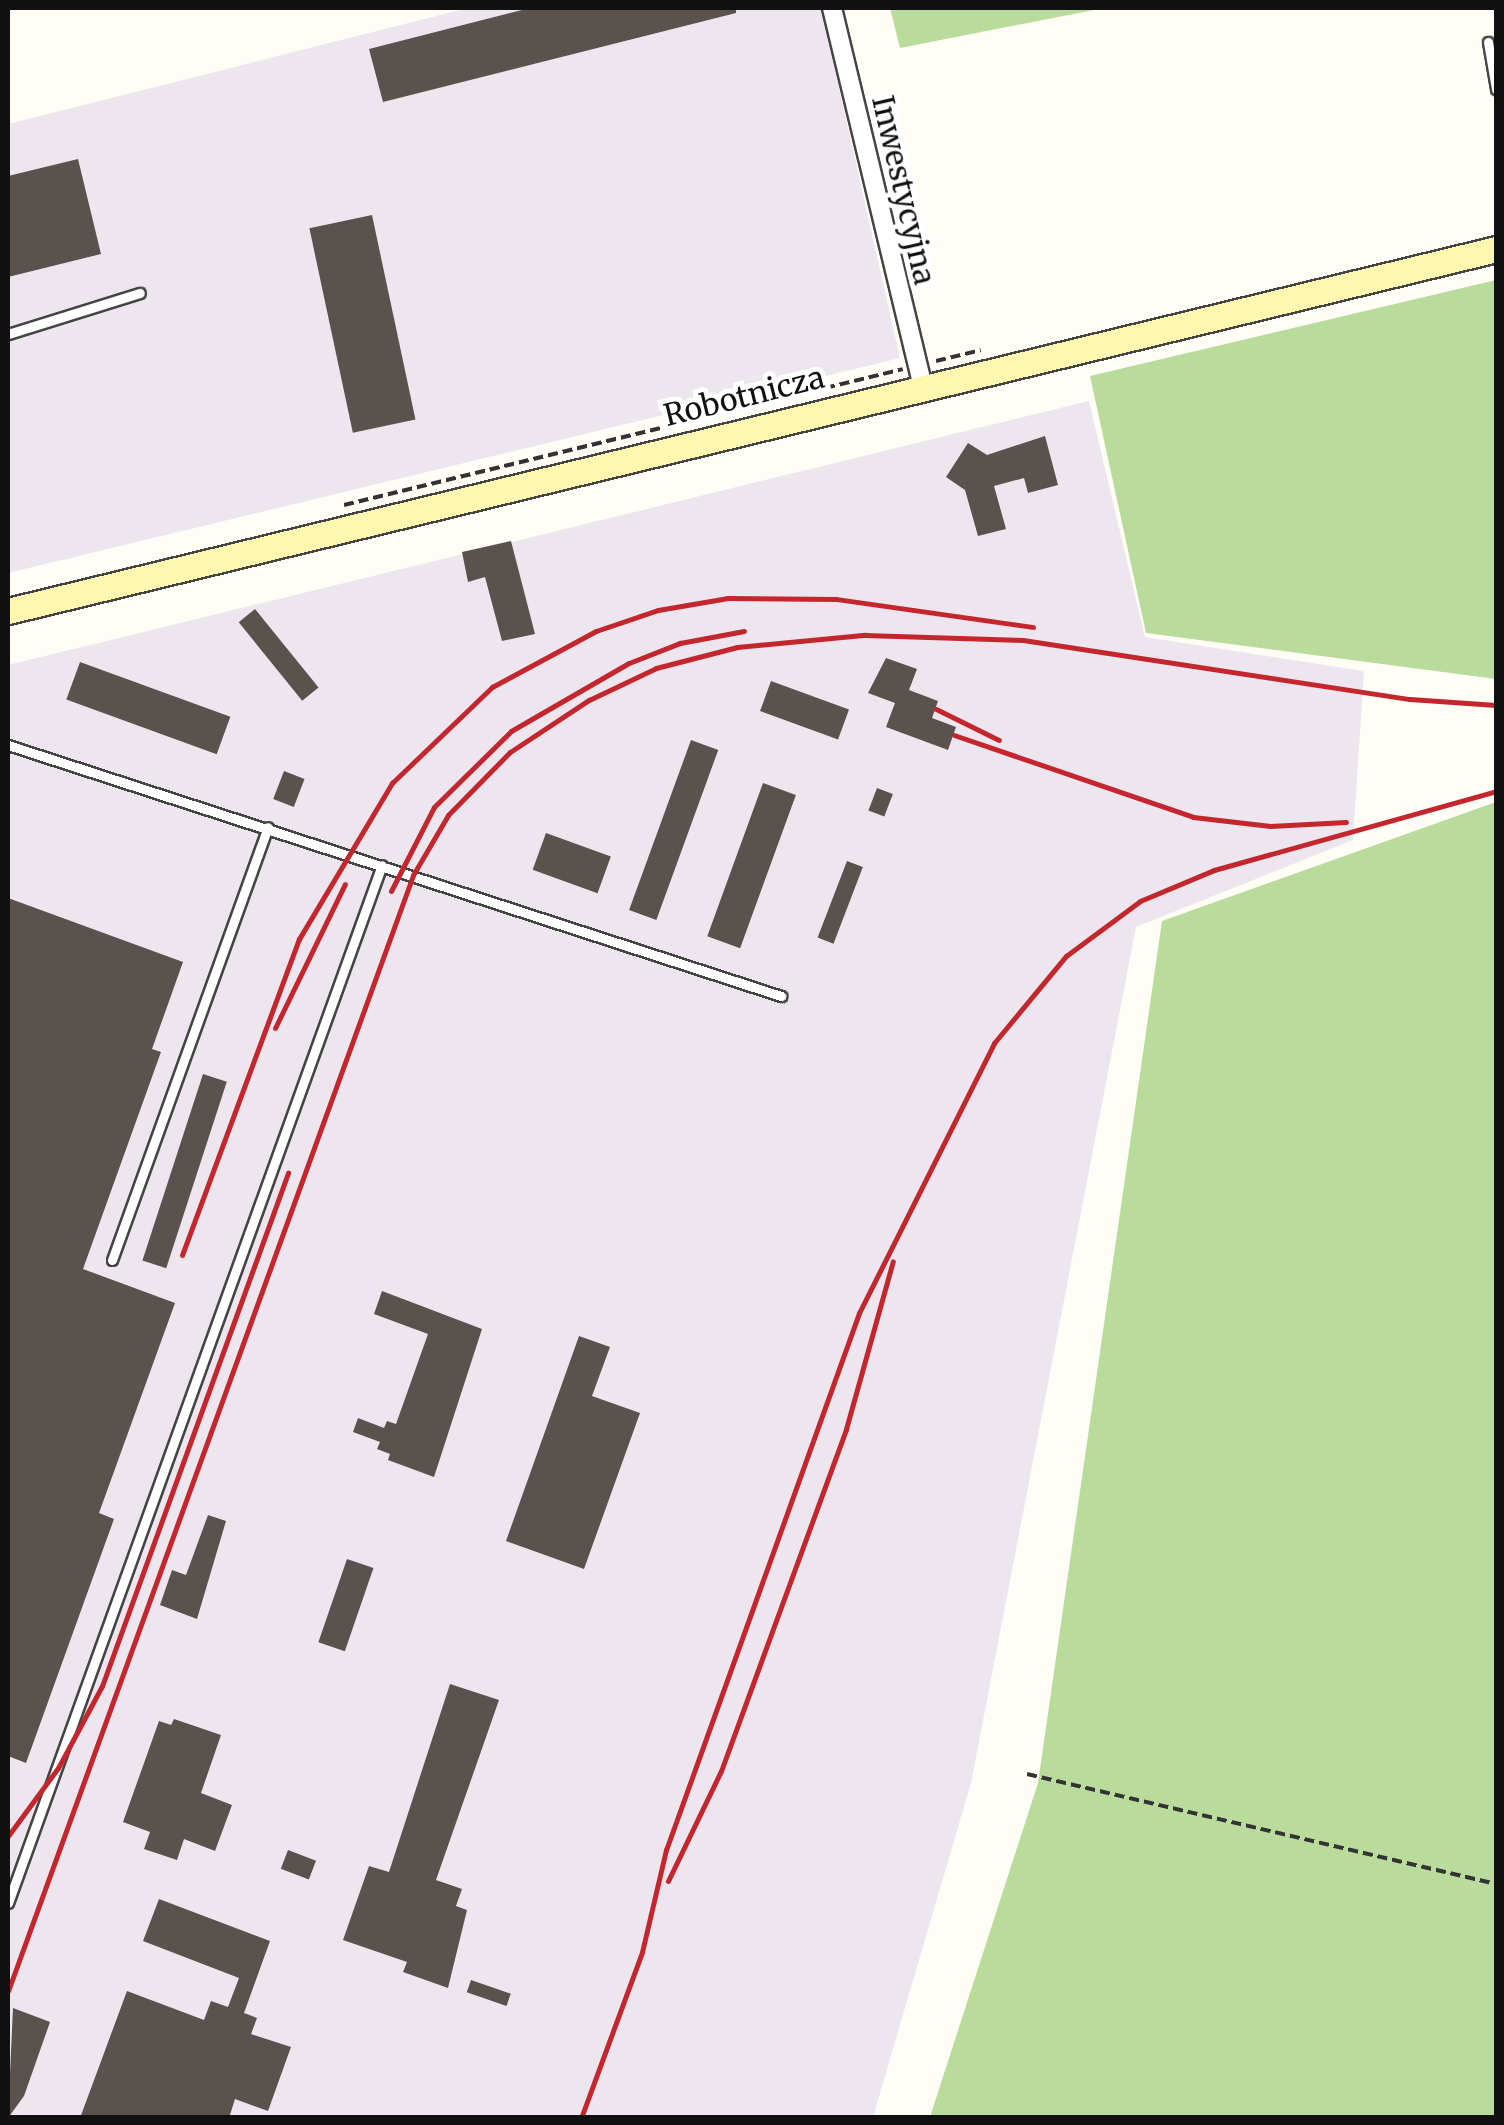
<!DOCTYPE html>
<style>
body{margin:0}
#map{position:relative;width:1504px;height:2125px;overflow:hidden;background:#fffdf5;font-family:Merriweather,serif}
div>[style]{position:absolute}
.industrial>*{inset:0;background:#eee6ef}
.forest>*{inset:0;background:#b9dc9c}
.building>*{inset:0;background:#5a524d;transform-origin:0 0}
.path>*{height:4px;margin-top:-2px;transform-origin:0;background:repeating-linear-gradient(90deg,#333 0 10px,transparent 0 15px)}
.roads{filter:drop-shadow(2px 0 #444) drop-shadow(-2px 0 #444) drop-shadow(0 2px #444) drop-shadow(0 -2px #444)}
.lane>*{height:9px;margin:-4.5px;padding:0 4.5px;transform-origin:4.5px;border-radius:4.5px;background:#fff}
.street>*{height:18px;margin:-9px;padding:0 9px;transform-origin:9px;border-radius:9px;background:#fff}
.secondary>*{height:25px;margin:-12.5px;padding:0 12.5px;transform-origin:12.5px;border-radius:12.5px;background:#fff6b0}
.rail>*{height:5px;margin:-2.5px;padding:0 2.5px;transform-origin:2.5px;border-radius:2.5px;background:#c4262e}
span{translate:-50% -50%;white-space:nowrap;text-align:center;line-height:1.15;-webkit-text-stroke:10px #fff;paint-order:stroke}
.street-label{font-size:30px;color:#111}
.frame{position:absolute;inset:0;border:10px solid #111;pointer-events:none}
</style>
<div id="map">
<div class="industrial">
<i style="clip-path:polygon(468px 8px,821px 8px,900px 358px,8px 573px,8px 124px)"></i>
<i style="clip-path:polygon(1089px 401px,1145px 637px,1364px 671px,1353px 840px,1136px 927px,971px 1783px,873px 2117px,8px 2117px,8px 665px)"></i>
</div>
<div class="forest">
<i style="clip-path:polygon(890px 8px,1104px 8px,900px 48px)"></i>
<i style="clip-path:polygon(1496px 280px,1496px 679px,1146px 633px,1090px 376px)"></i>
<i style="clip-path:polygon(1496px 802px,1496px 2117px,930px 2117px,1038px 1783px,1162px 921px)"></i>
</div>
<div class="building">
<i style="clip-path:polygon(530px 8px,736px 8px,736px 13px,383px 102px,369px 49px)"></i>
<i style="clip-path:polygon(78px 159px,101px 254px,8px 277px,8px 176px)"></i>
<i style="left:372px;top:215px;width:209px;height:64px;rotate:78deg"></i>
<i style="clip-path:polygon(1045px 436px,1058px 485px,1028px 493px,1024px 478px,994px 486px,1006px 529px,978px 536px,965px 490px,946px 477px,968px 443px,987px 455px)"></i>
<i style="clip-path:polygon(511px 541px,535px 634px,502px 641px,485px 577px,468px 582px,462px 552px)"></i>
<i style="left:255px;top:609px;width:101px;height:21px;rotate:51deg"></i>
<i style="clip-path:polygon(886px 658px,917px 669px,909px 690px,938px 701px,932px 718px,956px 727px,948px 750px,886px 727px,895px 703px,868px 693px)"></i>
<i style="left:80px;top:662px;width:160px;height:40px;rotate:20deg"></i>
<i style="left:771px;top:681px;width:83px;height:32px;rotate:20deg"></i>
<i style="left:691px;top:740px;width:29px;height:181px;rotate:20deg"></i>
<i style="left:284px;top:771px;width:22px;height:30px;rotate:21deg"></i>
<i style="left:763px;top:783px;width:35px;height:163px;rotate:20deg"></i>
<i style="left:877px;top:788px;width:17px;height:24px;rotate:21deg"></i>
<i style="left:546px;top:833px;width:69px;height:39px;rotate:20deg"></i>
<i style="left:847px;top:861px;width:17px;height:82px;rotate:21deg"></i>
<i style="clip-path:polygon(8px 898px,183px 962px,152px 1049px,161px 1052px,83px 1269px,175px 1303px,99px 1513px,114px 1519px,26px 1763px,8px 1756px)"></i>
<i style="left:203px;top:1074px;width:25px;height:196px;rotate:18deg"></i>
<i style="clip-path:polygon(382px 1291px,482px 1329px,434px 1477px,388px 1460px,390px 1454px,377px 1449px,380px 1442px,353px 1432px,358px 1418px,384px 1428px,387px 1421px,396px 1424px,428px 1334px,374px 1314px)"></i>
<i style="clip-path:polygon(579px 1336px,610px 1347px,592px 1396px,640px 1413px,584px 1569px,506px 1541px)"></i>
<i style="clip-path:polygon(208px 1515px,226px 1521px,197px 1619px,160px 1605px,172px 1570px,186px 1575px)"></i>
<i style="left:347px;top:1559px;width:28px;height:88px;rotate:19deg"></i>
<i style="clip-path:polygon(450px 1684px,499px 1700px,436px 1880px,462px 1889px,456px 1906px,467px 1910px,448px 1988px,403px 1972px,407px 1962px,343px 1940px,369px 1866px,389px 1872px)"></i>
<i style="clip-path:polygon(174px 1719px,221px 1735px,201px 1793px,232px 1805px,215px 1851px,184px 1839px,177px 1860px,144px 1849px,150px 1832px,123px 1822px,159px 1721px,171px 1725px)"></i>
<i style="left:288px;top:1850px;width:30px;height:20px;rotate:21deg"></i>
<i style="clip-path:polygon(159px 1899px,270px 1941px,244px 2013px,257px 2018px,251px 2034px,291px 2047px,268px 2111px,235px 2099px,229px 2118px,80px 2118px,127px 1991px,204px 2020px,211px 2001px,228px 2007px,239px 1978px,143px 1941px)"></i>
<i style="left:471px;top:1980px;width:42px;height:13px;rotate:19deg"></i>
<i style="clip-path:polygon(13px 2008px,50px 2022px,24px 2096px,8px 2118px)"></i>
</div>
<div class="path">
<i style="left:936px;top:361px;width:46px;rotate:-13.7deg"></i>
<i style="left:344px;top:505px;width:575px;rotate:-13.67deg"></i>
<i style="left:1027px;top:1774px;width:482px;rotate:13.2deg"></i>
</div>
<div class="roads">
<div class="lane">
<i style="left:1488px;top:42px;width:48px;rotate:80.3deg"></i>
<i style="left:8px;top:334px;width:138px;rotate:-17.3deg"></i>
<i style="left:8px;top:745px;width:813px;rotate:17.99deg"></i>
<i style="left:112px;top:1260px;width:460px;rotate:-70.2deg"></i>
<i style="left:8px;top:1903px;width:1103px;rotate:-70.19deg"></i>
</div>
<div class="street">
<i style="left:832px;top:8px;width:389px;rotate:76.5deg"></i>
</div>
<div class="secondary">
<i style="left:8px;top:611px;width:1531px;rotate:-13.67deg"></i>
</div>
</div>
<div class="rail">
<i style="left:936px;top:709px;width:70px;rotate:26.2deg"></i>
<i style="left:954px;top:735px;width:253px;rotate:18.9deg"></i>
<i style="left:1193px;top:817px;width:78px;rotate:6.7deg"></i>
<i style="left:1270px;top:826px;width:76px;rotate:-3deg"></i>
<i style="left:391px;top:891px;width:94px;rotate:-62.9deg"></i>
<i style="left:434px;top:807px;width:108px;rotate:-44.6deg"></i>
<i style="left:511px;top:731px;width:136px;rotate:-30deg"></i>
<i style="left:629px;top:663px;width:55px;rotate:-21.4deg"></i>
<i style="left:680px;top:643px;width:65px;rotate:-10.6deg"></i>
<i style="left:275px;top:1028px;width:160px;rotate:-64.1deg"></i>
<i style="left:182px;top:1255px;width:337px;rotate:-69.7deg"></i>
<i style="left:299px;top:939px;width:182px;rotate:-59.2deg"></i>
<i style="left:392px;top:783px;width:139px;rotate:-43.8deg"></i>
<i style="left:492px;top:687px;width:118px;rotate:-28.3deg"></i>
<i style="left:596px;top:631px;width:65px;rotate:-18.7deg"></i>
<i style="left:658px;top:610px;width:71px;rotate:-9.7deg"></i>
<i style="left:728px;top:598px;width:108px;rotate:0.5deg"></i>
<i style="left:836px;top:599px;width:199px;rotate:8.1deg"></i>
<i style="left:8px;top:1836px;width:84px;rotate:-53.7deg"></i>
<i style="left:58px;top:1768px;width:93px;rotate:-61.8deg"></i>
<i style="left:102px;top:1686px;width:546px;rotate:-70.07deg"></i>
<i style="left:668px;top:1881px;width:122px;rotate:-64.3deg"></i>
<i style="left:721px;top:1771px;width:364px;rotate:-69.9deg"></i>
<i style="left:846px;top:1429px;width:174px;rotate:-74.4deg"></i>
<i style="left:8px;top:1991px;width:1187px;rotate:-70.05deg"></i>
<i style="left:413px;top:875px;width:69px;rotate:-59.7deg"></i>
<i style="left:448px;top:815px;width:88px;rotate:-45.5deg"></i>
<i style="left:510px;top:752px;width:95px;rotate:-33.4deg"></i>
<i style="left:589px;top:700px;width:74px;rotate:-25.5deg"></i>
<i style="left:656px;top:668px;width:84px;rotate:-14.5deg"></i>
<i style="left:737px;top:647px;width:129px;rotate:-5.4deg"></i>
<i style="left:865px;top:635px;width:158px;rotate:1.8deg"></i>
<i style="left:1023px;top:640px;width:391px;rotate:8.7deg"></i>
<i style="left:1410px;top:699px;width:86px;rotate:4deg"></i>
<i style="left:581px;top:2118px;width:177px;rotate:-69.8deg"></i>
<i style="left:642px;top:1952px;width:105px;rotate:-76.8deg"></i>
<i style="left:666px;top:1850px;width:571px;rotate:-70.23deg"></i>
<i style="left:859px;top:1313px;width:302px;rotate:-63.4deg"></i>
<i style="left:994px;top:1043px;width:113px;rotate:-50.4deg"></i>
<i style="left:1066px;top:956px;width:92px;rotate:-36.6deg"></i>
<i style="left:1140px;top:901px;width:80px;rotate:-22.7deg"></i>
<i style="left:1214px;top:870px;width:293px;rotate:-15.6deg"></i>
</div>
<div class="street-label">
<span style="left:904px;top:190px;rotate:77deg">Inwestycyjna</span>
<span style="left:744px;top:396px;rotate:-14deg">Robotnicza</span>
</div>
<div class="frame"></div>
</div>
